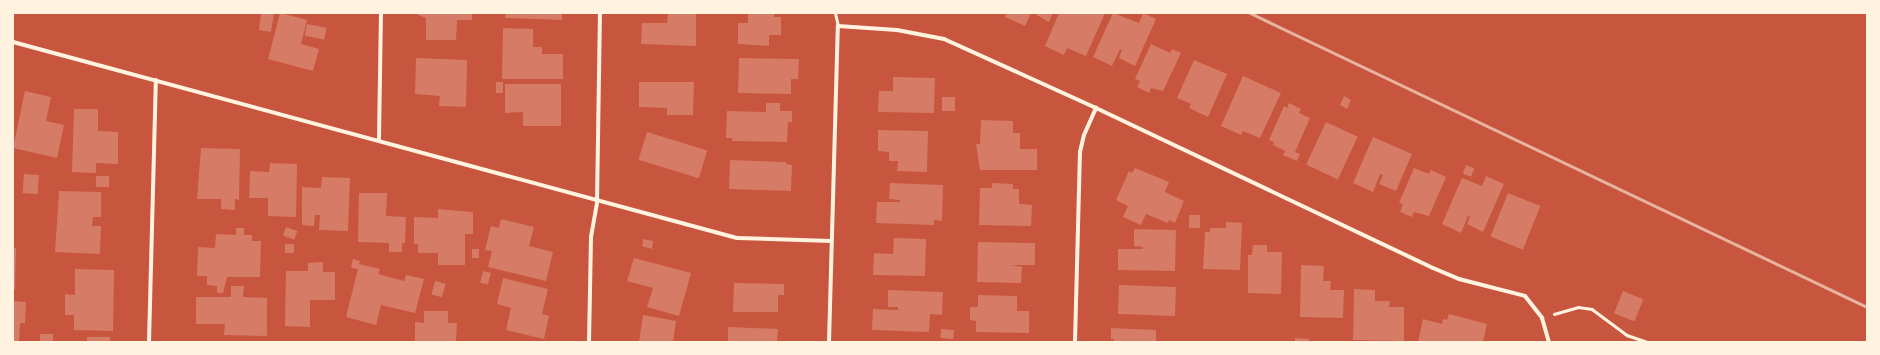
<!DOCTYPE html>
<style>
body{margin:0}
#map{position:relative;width:1880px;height:355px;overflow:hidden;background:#c8553d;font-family:Roboto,sans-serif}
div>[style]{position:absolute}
.building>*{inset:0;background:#d67c66;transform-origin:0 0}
.path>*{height:2.5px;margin:-1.25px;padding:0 1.25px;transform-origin:1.25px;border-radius:1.25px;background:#fff3e0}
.service>*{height:3px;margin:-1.5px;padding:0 1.5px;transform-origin:1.5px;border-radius:1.5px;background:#fff3e0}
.minor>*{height:4px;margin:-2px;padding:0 2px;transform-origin:2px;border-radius:2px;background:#fff3e0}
.rail>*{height:3px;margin:-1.5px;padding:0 1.5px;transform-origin:1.5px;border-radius:1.5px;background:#e9b49f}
span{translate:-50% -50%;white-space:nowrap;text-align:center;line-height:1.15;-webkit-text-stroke:3px #fff3e0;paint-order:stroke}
.frame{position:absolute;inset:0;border:14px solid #fff3e0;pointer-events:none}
</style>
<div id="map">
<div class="building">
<i style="clip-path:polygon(261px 13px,274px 13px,271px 32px,259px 30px)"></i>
<i style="clip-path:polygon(280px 13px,307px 20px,301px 44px,319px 49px,313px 71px,268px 59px)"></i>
<i style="clip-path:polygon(414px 13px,472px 13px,472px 20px,457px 20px,456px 40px,426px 40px,426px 18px)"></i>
<i style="clip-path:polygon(506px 13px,562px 13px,562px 20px,505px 18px)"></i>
<i style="clip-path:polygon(668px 13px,696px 13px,696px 46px,641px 44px,642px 23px,667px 23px)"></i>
<i style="clip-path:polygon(748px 13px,774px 13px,774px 17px,781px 17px,781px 35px,769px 35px,769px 46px,738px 44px,738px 23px,748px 23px)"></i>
<i style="clip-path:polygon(1007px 13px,1031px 13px,1025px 26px,1005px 17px)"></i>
<i style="clip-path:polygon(1033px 13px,1053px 13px,1049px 22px)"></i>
<i style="clip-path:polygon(1059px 13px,1105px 13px,1086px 56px,1067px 48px,1064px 55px,1045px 46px)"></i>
<i style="clip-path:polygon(1113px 13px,1139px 23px,1143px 13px,1156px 19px,1135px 66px,1119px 58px,1122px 50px,1120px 49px,1112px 66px,1093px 57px)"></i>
<i style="left:307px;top:24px;width:20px;height:12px;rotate:11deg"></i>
<i style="clip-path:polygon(503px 28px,533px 29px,533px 47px,542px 47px,542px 54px,563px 54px,563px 79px,502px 79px)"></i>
<i style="clip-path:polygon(1151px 44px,1170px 53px,1172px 49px,1181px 53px,1163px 91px,1151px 88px,1149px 93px,1137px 87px,1140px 81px,1135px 79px)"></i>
<i style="clip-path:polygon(416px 58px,467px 60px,466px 107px,439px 106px,440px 96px,415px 94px)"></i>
<i style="clip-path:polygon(739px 58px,799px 59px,798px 79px,791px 79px,791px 94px,738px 93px)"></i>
<i style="clip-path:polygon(1194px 60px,1227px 74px,1208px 117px,1189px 108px,1191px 104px,1177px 98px)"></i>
<i style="clip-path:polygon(1243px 76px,1281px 93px,1260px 138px,1243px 131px,1241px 135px,1221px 126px)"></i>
<i style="clip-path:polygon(893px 77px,935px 78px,934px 113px,878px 112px,879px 91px,893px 91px)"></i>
<i style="left:503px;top:82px;width:11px;height:7px;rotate:90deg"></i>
<i style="clip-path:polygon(639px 82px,694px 82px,693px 115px,667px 115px,667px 108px,639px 107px)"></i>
<i style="clip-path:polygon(505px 84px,561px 84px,561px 126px,523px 126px,523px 112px,505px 113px)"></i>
<i style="clip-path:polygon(25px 91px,51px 97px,46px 121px,64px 125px,57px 158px,13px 148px)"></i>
<i style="clip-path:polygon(1344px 96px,1351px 100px,1347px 109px,1340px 105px)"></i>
<i style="left:942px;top:97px;width:13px;height:14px"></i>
<i style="clip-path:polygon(766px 103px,780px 103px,780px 111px,792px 111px,792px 122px,788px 122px,787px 142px,732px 141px,732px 138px,726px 138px,727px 111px,766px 112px)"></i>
<i style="clip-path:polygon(1289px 103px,1301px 109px,1299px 113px,1310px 118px,1295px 152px,1300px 154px,1297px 161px,1283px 155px,1285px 151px,1273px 145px,1274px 142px,1269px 140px,1284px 106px,1287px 108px)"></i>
<i style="clip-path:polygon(74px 109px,98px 109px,98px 131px,118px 132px,118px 164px,96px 163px,96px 173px,72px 172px)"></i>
<i style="clip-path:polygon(981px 120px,1013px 121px,1013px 133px,1020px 133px,1020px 149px,1037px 149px,1037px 170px,980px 170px,976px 144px,980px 144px)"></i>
<i style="left:1326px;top:122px;width:35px;height:47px;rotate:25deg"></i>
<i style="clip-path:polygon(878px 130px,928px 131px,927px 172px,897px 171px,898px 161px,889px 161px,889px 152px,878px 151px)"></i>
<i style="left:647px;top:132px;width:63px;height:29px;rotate:17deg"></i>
<i style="clip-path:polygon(1373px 137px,1412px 154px,1396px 191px,1379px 184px,1383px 175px,1380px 174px,1373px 192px,1353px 183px)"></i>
<i style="clip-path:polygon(201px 148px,240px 149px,239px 200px,235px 199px,235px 210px,221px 209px,221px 199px,197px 199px)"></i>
<i style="clip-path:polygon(730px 160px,786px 162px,786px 164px,792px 165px,791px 191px,729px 189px)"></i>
<i style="clip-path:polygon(270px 163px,297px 164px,296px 217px,268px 216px,268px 198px,249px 198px,250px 171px,269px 172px)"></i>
<i style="left:1466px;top:165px;width:9px;height:9px;rotate:21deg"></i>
<i style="clip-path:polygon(1135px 168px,1169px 182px,1165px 192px,1184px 201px,1175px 223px,1169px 220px,1168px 223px,1146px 214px,1141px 225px,1123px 217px,1128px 206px,1116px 200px,1129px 171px,1132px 173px)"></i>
<i style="clip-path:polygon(1414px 168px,1429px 174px,1431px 170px,1446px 177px,1429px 216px,1414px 212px,1412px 217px,1400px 212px,1403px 204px,1399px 203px)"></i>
<i style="left:24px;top:174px;width:15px;height:19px;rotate:4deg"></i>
<i style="left:96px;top:176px;width:13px;height:11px"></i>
<i style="clip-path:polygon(1486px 176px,1504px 184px,1483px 232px,1467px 224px,1470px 217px,1468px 216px,1461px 233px,1442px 224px,1462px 178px,1482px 186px)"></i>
<i style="clip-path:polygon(322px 177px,350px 178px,348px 231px,319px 230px,320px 215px,315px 215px,314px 226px,302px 225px,302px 187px,321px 188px)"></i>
<i style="clip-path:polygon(890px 183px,943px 185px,942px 221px,934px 220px,934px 225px,876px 223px,877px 202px,900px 202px,900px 200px,889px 199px)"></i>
<i style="clip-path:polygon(992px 183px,1013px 184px,1013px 189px,1019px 189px,1019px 204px,1032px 205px,1031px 226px,979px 225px,980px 188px,992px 188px)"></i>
<i style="clip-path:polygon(59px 191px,101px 192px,101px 217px,93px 217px,92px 226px,101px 226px,100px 254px,55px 252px)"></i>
<i style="clip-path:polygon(359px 193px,387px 193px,386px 216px,406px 217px,405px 243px,402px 243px,402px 252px,389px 252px,389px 243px,358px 242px)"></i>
<i style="left:1508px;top:193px;width:35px;height:47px;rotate:22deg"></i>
<i style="clip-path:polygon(438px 209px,473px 212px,473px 234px,465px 234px,465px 265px,438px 265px,438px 253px,418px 253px,418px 244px,414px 244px,414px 217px,438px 218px)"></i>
<i style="left:1189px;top:215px;width:11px;height:13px"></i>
<i style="clip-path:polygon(501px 219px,534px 227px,529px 246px,553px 252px,546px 281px,488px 267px,492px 251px,485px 250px,491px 226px,499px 228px)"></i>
<i style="clip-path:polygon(1226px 222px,1242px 223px,1240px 270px,1203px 269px,1205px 232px,1210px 232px,1210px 228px,1226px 228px)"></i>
<i style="left:286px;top:227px;width:12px;height:9px;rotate:20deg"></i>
<i style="clip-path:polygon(236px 228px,244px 228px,244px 235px,252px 235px,252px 241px,261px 241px,260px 277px,227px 277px,223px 293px,217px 293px,217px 286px,207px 285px,207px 276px,197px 276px,198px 247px,215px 248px,216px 234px,236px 235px)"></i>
<i style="clip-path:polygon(1134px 229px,1176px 230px,1175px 271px,1118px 270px,1118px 249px,1143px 249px,1143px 247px,1134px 246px)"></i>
<i style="clip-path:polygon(894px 238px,926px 239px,925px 276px,873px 275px,874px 253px,893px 254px)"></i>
<i style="clip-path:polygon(643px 239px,653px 241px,652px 249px,642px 246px)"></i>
<i style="clip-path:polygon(978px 242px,1035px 243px,1035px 265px,1010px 265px,1022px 267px,1021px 283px,977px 282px)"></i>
<i style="left:285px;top:244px;width:9px;height:9px"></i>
<i style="clip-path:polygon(1253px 245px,1267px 245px,1267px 252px,1282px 252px,1281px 294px,1248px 293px,1248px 255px,1252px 255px)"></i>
<i style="clip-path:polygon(13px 248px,16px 248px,15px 290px,13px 290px)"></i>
<i style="left:472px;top:249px;width:7px;height:9px"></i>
<i style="clip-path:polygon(634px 258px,691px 273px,679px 316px,647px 307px,653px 288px,627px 281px)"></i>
<i style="clip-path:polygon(353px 259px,360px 261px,359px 264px,380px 269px,378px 274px,404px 281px,406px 275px,424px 279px,415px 313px,381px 305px,376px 325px,346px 317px,358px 269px,351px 268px)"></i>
<i style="clip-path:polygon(323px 262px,323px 272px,335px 272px,335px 300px,310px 300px,310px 327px,285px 326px,286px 271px,308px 271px,308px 263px)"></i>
<i style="clip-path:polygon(1301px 265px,1324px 266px,1323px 281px,1331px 281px,1330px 290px,1344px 290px,1343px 318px,1300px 317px)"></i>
<i style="clip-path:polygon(75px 269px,114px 270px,113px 331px,74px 330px,74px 315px,65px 315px,65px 294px,75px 295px)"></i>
<i style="left:483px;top:271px;width:8px;height:12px;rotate:14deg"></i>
<i style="clip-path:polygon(503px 278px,548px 289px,542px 314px,549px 316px,544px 339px,506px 330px,511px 308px,497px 304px)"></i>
<i style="left:435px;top:281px;width:11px;height:14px;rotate:15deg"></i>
<i style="clip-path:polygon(734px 283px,784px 284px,784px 295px,778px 295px,778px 312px,733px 312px)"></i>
<i style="left:1119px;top:285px;width:57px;height:29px;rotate:2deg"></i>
<i style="clip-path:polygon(231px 286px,244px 286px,243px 297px,267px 298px,267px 336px,224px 335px,225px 324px,196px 324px,196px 297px,231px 297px)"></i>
<i style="clip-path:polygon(1354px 289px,1375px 290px,1375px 301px,1390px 301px,1389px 307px,1404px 307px,1404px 341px,1353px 340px)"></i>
<i style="clip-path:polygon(888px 290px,943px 292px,942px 315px,930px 314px,929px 332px,872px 330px,873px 309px,898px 310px,898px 307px,888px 307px)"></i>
<i style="left:1623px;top:291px;width:22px;height:24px;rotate:22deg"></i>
<i style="clip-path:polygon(978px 295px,1017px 296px,1017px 311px,1029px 311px,1029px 333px,976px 332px,976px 321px,970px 320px,970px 307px,978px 307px)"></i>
<i style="clip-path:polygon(13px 301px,26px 302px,25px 323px,20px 323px,19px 342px,13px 342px)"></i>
<i style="clip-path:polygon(424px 311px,448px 311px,448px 323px,457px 323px,456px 342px,415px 342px,415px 322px,424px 323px)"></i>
<i style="clip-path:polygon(1449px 314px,1487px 324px,1483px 342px,1418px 342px,1423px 319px,1442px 324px,1443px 319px,1447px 320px)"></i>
<i style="clip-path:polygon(643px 315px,676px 321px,673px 342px,639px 342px)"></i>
<i style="clip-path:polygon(728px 327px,778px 329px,777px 342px,728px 342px)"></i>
<i style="clip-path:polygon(1111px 328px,1156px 330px,1156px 342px,1114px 342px,1114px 339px,1111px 339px)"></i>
<i style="left:941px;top:329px;width:13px;height:9px;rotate:4deg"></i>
<i style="left:40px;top:334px;width:13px;height:8px"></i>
<i style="left:87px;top:337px;width:23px;height:5px"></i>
<i style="clip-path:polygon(1295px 338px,1309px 339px,1309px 342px,1295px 342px)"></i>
</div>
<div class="path">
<i style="left:1554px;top:314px;width:25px;rotate:-16deg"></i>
<i style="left:1578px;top:307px;width:14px;rotate:8deg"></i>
<i style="left:1592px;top:309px;width:44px;rotate:36.6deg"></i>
<i style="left:1627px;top:335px;width:21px;rotate:19deg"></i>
</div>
<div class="service">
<i style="left:835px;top:13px;width:13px;rotate:77deg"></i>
</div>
<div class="minor">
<i style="left:13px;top:42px;width:750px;rotate:15.15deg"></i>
<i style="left:737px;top:238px;width:94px;rotate:1.8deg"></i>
<i style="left:379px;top:139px;width:126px;rotate:-89.1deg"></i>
<i style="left:149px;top:342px;width:262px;rotate:-88.5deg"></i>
<i style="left:589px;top:342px;width:105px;rotate:-88.9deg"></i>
<i style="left:591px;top:237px;width:36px;rotate:-80deg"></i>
<i style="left:597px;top:202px;width:189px;rotate:-89.1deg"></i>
<i style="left:829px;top:342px;width:316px;rotate:-88.4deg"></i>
<i style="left:838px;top:26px;width:59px;rotate:3.9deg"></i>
<i style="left:897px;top:30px;width:48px;rotate:10.8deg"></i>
<i style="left:944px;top:39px;width:167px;rotate:24.4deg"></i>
<i style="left:1096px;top:108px;width:373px;rotate:25.4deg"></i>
<i style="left:1433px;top:268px;width:28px;rotate:23deg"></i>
<i style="left:1459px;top:279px;width:68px;rotate:14.4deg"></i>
<i style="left:1525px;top:296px;width:28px;rotate:52deg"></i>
<i style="left:1542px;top:318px;width:25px;rotate:74deg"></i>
<i style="left:1075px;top:342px;width:190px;rotate:-88.5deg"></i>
<i style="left:1080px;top:152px;width:17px;rotate:-77deg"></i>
<i style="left:1084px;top:135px;width:30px;rotate:-66deg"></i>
</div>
<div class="rail">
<i style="left:1250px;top:13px;width:683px;rotate:25.48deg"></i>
</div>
<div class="frame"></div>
</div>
